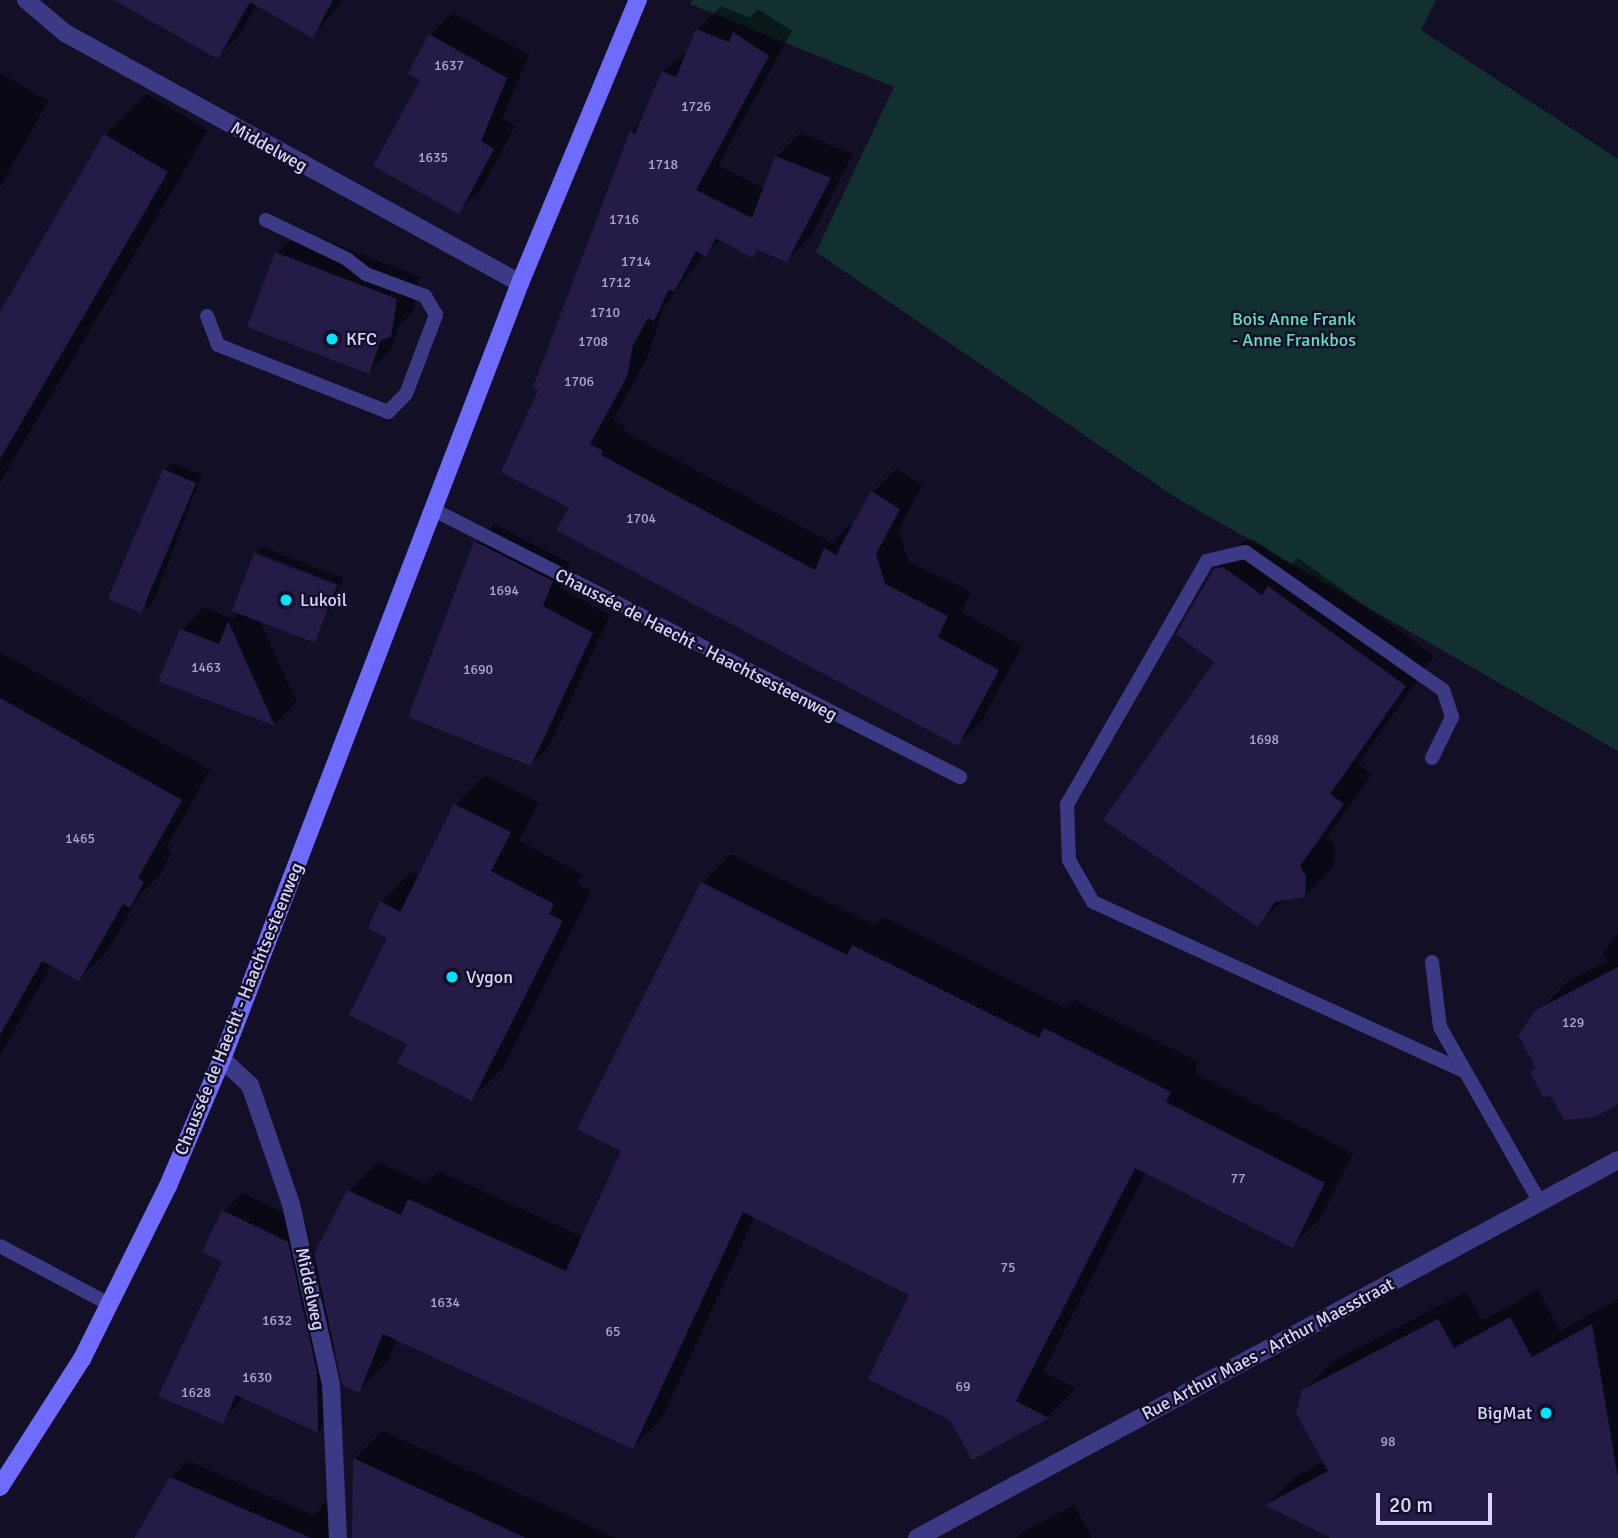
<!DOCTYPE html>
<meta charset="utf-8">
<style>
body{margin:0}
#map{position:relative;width:1618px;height:1538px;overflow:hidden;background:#130f26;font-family:Signika,sans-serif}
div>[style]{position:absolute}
.green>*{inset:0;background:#12302f}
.shadow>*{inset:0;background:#0007}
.building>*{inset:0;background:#241b47;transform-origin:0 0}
.lane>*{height:14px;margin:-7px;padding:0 7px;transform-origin:7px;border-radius:7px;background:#3d3a85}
.street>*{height:18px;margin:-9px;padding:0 9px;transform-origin:9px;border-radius:9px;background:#3d3a85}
.secondary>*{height:18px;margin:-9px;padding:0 9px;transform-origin:9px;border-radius:9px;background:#6f6bff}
.dots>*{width:19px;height:19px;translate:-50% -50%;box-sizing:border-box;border:4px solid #130f26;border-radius:50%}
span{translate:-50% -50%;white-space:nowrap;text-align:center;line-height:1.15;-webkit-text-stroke:5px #130f26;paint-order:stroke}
.number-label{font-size:14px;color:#aca6d1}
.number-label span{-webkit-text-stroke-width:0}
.street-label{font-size:18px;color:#d9d4ff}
.park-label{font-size:18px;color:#5fe0c0}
.poi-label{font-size:18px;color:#d9d4ff}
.left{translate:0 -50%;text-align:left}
.right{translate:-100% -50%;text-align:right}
.scale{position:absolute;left:1376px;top:1493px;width:116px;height:32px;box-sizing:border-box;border:4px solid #d9d4ff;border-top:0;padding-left:9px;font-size:21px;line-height:24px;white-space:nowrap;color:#d9d4ff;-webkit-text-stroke:5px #130f26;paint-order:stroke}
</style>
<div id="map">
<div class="green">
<i style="clip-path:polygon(692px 0,1436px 0,1421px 30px,1618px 159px,1618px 751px,1175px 497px,816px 252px,894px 87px,690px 4px)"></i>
</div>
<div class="shadow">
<i style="clip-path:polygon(117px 0,343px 0,313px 36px,257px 4px,240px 34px,218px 57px)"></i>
<i style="clip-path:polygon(721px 6px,750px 18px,758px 9px,792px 31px,718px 165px,765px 189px,776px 157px,800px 133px,853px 154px,811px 236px,787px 260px,759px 249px,753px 255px,721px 239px,704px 254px,662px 310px,650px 352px,613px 420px,626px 427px,623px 431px,832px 543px,849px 525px,853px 528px,872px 493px,896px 469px,922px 485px,899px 529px,908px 561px,971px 592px,961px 612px,1022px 646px,982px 720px,958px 744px,571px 507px,541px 389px,631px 132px,643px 120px,663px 72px,690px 49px,697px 30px)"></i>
<i style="clip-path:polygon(453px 13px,529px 55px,502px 118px,515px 126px,481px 189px,458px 212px,422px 79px,430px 35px)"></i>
<i style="clip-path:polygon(0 73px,48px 101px,0 187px)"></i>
<i style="clip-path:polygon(146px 94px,208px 130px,0 482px,0 315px,105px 136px)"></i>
<i style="clip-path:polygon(300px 230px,419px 277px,413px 312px,399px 326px,391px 349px,369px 372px,250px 326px,277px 253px)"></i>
<i style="clip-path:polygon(172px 463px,202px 475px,152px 604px,145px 611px,164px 470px)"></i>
<i style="clip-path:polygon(494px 524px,570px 563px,560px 588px,610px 615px,549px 746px,531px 764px,476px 542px)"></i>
<i style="clip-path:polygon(1253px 539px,1291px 565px,1298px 558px,1434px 656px,1358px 764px,1372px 774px,1328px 835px,1335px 846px,1334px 866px,1305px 896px,1285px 898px,1258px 925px,1217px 662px,1215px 570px,1245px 540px)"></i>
<i style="clip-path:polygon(262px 547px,343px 578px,341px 585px,257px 552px)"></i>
<i style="clip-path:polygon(256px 553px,339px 588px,315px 641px,259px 620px,297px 702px,275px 724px,161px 680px,182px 630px,204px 607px,233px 619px,239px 612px)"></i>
<i style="clip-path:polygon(0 652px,210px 770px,166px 848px,172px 852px,159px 876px,139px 896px,108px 950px,79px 979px,52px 964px,0 1055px)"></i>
<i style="clip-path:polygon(485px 775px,539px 802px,519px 841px,582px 874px,577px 884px,591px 891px,502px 1069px,472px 1099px,410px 1043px,390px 938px,370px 927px,382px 902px,411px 872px,420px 877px,456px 805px)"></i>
<i style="clip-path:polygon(731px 854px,874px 925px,883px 917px,1066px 1008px,1074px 1000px,1199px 1062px,1194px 1073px,1353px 1153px,1321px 1217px,1292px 1246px,1146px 1172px,1043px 1372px,1076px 1388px,1048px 1416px,973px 1457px,911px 1295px,755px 1216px,662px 1418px,633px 1447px,397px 1339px,387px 1362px,358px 1391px,334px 1349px,336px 1412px,318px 1431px,244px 1396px,222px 1422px,224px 1211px,242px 1193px,306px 1223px,314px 1258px,349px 1191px,378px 1162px,426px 1184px,439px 1171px,583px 1237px,624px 1151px,579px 1128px,702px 883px)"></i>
<i style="clip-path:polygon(1618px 933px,1618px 1102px,1537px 1067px,1538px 1012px,1567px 982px,1607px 961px,1603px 953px)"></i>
<i style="clip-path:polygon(1538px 1290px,1560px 1331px,1618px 1299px,1618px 1538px,1336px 1538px,1268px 1504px,1295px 1477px,1325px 1461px,1304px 1391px,1332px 1362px,1466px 1292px,1482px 1321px)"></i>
<i style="clip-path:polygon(383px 1431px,616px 1538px,354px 1538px,355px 1459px)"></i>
<i style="clip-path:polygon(188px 1461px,314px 1516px,335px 1491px,333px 1538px,136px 1538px,171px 1478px)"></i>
<i style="clip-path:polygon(1074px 1505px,1092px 1538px,1017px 1538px,1022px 1533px)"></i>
</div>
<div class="building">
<i style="clip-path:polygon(114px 0,333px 0,313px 38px,250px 2px,218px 59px)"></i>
<i style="clip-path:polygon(696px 29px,729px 42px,733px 32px,769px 56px,696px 190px,752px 218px,775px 156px,831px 178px,787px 262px,757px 250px,753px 258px,716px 238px,706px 257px,696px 251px,674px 292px,669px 289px,654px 321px,648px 318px,633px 345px,627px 377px,590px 444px,603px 451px,601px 455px,815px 570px,824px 548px,836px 555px,871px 491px,900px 509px,876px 554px,885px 584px,948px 616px,938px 637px,999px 670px,958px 746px,556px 530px,569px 508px,501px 472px,538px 390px,533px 387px,630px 131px,635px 134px,662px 71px,676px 77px)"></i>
<i style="clip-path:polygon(429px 34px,507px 78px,481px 141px,494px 149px,459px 214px,373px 166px,420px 80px,408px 73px)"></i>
<i style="clip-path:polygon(104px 134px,168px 172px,0 459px,0 312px)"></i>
<i style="clip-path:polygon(275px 252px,397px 299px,391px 337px,381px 340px,369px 374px,247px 327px)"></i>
<i style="left:163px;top:469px;width:36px;height:141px;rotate:23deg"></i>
<i style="clip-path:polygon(474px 541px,553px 581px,543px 606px,593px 633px,531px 766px,408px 717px)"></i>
<i style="left:254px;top:553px;width:89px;height:62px;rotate:21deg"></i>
<i style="clip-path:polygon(1223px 567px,1262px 595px,1268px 586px,1406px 686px,1330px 794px,1344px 804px,1300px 866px,1306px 876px,1305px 897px,1275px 902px,1258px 927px,1103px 820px,1214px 662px,1176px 634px,1214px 569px)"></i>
<i style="clip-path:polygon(228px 621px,275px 726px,158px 681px,180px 629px,219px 644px)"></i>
<i style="clip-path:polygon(0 698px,182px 800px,138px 878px,144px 882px,130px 908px,123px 904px,79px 981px,42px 961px,0 1035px)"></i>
<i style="clip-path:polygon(454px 804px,511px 832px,491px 871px,554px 904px,549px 914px,563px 921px,472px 1101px,397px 1063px,407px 1044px,349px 1015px,387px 938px,368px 928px,380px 901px,400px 912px)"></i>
<i style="clip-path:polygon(701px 882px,847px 955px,852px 945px,1039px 1038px,1044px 1028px,1171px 1092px,1166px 1102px,1325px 1183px,1293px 1248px,1135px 1168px,1016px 1401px,1049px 1418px,972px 1460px,950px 1420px,868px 1379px,909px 1295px,743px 1212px,633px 1449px,383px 1334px,359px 1393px,342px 1385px,314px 1254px,347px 1190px,401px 1215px,408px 1199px,566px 1271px,621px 1151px,577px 1129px)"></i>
<i style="clip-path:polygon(1618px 967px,1618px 1104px,1595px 1117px,1564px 1120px,1550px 1095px,1544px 1098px,1530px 1072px,1536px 1068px,1518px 1035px,1536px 1010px)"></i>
<i style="clip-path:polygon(222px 1210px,288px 1242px,317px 1372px,318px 1433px,236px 1395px,223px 1424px,158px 1396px,222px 1262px,202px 1252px)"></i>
<i style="clip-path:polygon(1510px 1317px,1532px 1357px,1592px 1324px,1618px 1478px,1618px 1538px,1331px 1538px,1265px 1505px,1328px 1471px,1296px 1413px,1302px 1390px,1438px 1319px,1454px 1348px)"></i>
<i style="clip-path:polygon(353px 1458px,526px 1538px,352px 1538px)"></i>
<i style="clip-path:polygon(170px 1477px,311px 1538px,134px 1538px)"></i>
</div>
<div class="lane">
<i style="left:207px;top:316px;width:31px;rotate:69deg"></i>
<i style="left:218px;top:345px;width:183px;rotate:21.5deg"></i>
<i style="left:388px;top:412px;width:25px;rotate:-45deg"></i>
<i style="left:406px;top:394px;width:85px;rotate:-69.2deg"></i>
<i style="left:436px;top:315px;width:22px;rotate:-120deg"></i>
<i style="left:425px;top:296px;width:63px;rotate:-159.6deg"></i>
<i style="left:366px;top:274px;width:24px;rotate:-142deg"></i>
<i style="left:347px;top:259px;width:90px;rotate:-154.3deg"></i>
<i style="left:434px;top:510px;width:590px;rotate:26.91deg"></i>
<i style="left:1432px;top:758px;width:46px;rotate:-64deg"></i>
<i style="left:1452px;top:717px;width:28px;rotate:-108deg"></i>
<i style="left:1443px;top:690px;width:241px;rotate:-145.1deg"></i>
<i style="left:1245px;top:552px;width:39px;rotate:167deg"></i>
<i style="left:1207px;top:561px;width:280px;rotate:119.9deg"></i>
<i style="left:1067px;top:804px;width:56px;rotate:88deg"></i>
<i style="left:1069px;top:860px;width:48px;rotate:60.3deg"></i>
<i style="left:1093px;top:902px;width:408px;rotate:24.5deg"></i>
<i style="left:1432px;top:962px;width:65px;rotate:83deg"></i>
<i style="left:1440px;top:1027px;width:202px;rotate:60.3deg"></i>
<i style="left:0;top:1246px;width:123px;rotate:28deg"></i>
</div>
<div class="street">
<i style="left:26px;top:0;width:51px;rotate:40.2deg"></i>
<i style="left:65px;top:33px;width:519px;rotate:28.79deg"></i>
<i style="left:222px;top:1059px;width:38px;rotate:43deg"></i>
<i style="left:250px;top:1085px;width:126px;rotate:71deg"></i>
<i style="left:291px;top:1204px;width:185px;rotate:77.5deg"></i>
<i style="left:331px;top:1385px;width:153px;rotate:87.4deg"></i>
<i style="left:917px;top:1538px;width:796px;rotate:-28.33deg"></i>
</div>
<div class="secondary">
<i style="left:0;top:1487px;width:152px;rotate:-57.4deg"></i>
<i style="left:82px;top:1359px;width:193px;rotate:-63.6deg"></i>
<i style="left:168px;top:1186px;width:138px;rotate:-67deg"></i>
<i style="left:222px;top:1059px;width:831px;rotate:-68.99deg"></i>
<i style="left:520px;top:283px;width:307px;rotate:-67.4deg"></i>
</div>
<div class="dots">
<i style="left:332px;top:339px;background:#00e5ff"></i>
<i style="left:286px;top:600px;background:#00e5ff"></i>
<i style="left:452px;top:977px;background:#00e5ff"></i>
<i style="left:1546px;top:1413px;background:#00e5ff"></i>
</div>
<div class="number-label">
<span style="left:449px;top:66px">1637</span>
<span style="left:696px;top:107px">1726</span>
<span style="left:433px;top:158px">1635</span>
<span style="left:663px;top:165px">1718</span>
<span style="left:624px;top:220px">1716</span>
<span style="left:636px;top:262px">1714</span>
<span style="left:616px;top:283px">1712</span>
<span style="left:605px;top:313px">1710</span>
<span style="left:593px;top:342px">1708</span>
<span style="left:579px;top:382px">1706</span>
<span style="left:641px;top:519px">1704</span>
<span style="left:504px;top:591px">1694</span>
<span style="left:206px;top:668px">1463</span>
<span style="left:478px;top:670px">1690</span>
<span style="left:1264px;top:740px">1698</span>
<span style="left:80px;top:839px">1465</span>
<span style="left:1573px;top:1023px">129</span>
<span style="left:1238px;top:1179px">77</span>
<span style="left:1008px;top:1268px">75</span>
<span style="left:445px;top:1303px">1634</span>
<span style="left:277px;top:1321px">1632</span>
<span style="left:613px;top:1332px">65</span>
<span style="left:257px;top:1378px">1630</span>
<span style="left:963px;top:1387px">69</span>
<span style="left:196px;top:1393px">1628</span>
<span style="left:1388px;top:1442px">98</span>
</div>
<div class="street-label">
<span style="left:269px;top:147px;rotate:29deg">Middelweg</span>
<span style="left:696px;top:645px;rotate:27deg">Chaussée de Haecht - Haachtsesteenweg</span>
<span style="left:239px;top:1009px;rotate:-68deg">Chaussée de Haecht - Haachtsesteenweg</span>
<span style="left:310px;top:1289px;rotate:78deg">Middelweg</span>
<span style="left:1268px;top:1349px;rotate:-28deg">Rue Arthur Maes - Arthur Maesstraat</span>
</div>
<div class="park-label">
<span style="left:1294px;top:330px">Bois Anne Frank<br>- Anne Frankbos</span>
</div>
<div class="poi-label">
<span class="left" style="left:346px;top:339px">KFC</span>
<span class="left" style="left:300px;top:600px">Lukoil</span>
<span class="left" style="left:466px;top:977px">Vygon</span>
<span class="right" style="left:1532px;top:1413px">BigMat</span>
</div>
<div class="scale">20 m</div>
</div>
